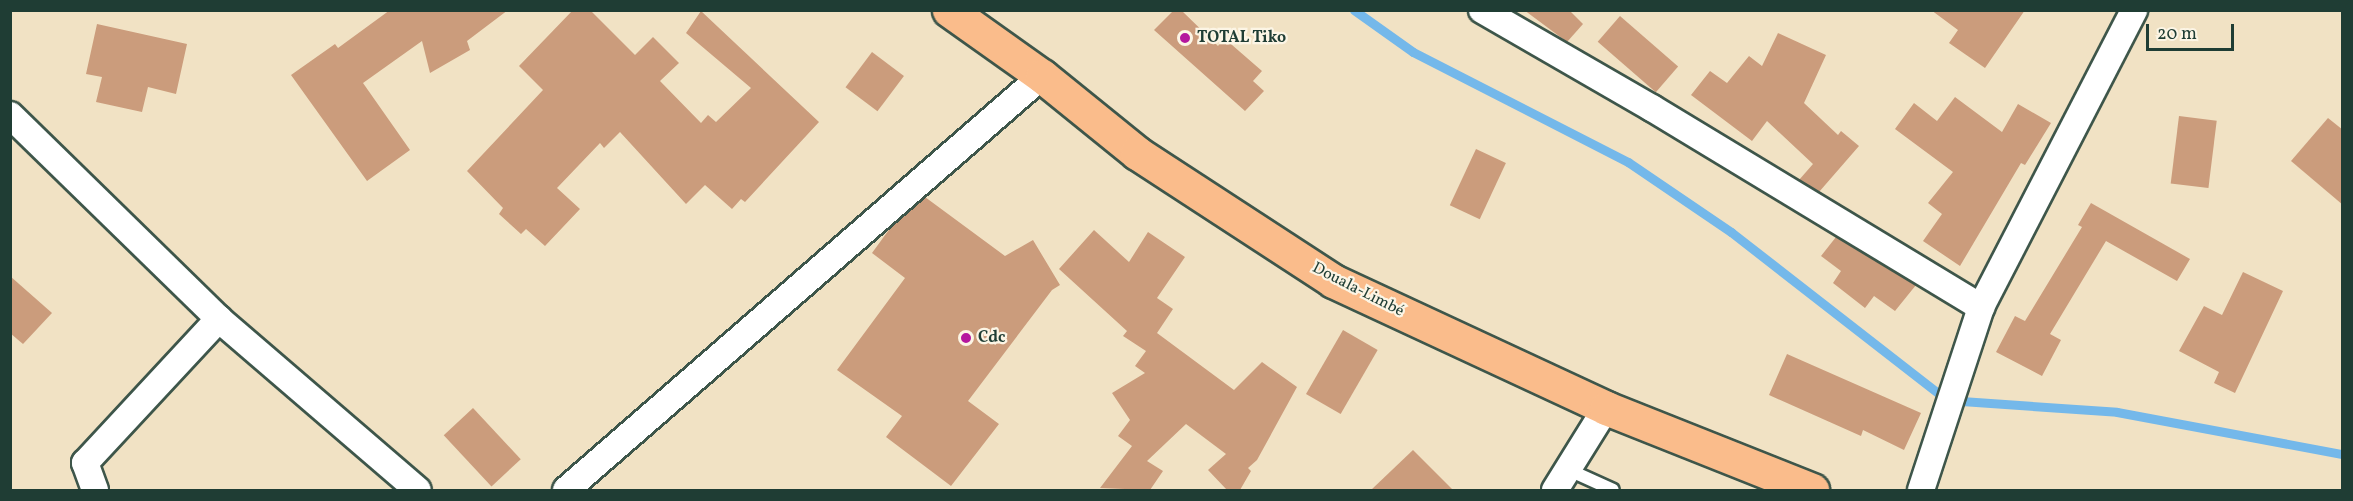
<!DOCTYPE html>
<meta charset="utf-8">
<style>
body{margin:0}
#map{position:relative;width:2353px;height:501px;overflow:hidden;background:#f1e2c4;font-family:Vollkorn,serif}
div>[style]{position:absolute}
.stream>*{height:9px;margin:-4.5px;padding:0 4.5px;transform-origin:4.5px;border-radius:4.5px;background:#74b8ea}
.building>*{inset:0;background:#cb9c7c;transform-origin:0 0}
.roads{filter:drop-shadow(2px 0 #3e564a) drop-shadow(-2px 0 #3e564a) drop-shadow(0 2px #3e564a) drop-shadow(0 -2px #3e564a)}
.service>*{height:12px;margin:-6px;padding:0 6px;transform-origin:6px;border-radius:6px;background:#fff}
.minor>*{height:26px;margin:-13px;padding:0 13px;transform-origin:13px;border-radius:13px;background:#fff}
.trunk>*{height:33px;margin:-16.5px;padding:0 16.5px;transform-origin:16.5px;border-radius:16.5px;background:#fabc8b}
.dots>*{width:16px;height:16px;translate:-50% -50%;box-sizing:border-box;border:3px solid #fcf5e5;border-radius:50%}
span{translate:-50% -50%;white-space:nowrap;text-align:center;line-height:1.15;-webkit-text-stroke:4.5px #fcf5e5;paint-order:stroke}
.poi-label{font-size:16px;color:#1f3d34;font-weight:700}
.left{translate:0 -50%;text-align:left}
.street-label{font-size:16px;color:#1f3d34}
.frame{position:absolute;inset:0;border:12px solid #1f3d34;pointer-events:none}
.scale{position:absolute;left:2146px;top:24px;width:88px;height:27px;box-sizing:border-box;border:3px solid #1f3d34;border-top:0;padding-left:8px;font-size:18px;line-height:21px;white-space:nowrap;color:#1f3d34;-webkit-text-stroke:4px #fcf5e5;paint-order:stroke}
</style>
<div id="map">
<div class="stream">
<i style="left:1354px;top:10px;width:72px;rotate:35.4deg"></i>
<i style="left:1413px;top:52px;width:242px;rotate:27.1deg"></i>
<i style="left:1628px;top:162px;width:125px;rotate:34.2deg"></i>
<i style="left:1731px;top:232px;width:274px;rotate:37.9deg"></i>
<i style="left:1947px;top:400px;width:170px;rotate:4deg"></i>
<i style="left:2117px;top:412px;width:229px;rotate:10.6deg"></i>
</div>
<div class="building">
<i style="clip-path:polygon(390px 10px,508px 10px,467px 41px,470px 50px,430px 73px,422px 41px,363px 83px,410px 150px,367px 181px,291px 75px,335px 44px,338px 48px)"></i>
<i style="clip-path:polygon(573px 10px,590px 10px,635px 55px,653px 37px,679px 63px,660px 81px,701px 123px,708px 115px,716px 122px,751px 88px,686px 33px,701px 11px,819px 122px,745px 202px,741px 199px,732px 209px,705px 185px,686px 204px,620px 132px,604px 148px,600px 143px,557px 188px,580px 209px,545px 246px,526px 229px,521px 234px,499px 214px,503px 208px,467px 171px,543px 90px,519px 66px)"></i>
<i style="clip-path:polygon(1174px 10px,1181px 10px,1218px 46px,1224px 38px,1262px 71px,1253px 81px,1264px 91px,1245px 111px,1154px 30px)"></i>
<i style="clip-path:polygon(1524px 10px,1569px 10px,1583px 24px,1567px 42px)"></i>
<i style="clip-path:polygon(1931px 10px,2025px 10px,1985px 68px,1949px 43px,1958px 30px)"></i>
<i style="left:1620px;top:16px;width:77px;height:34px;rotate:41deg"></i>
<i style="clip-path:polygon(97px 24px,187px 44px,176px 94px,148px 87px,142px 112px,96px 102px,102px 77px,86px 74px)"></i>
<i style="clip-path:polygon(1778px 33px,1826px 55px,1804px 103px,1838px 135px,1841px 131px,1859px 146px,1819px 192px,1799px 180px,1813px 164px,1767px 121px,1752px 141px,1691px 95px,1710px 71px,1727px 83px,1749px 56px,1762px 66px)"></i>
<i style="left:872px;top:52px;width:40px;height:44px;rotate:37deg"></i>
<i style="clip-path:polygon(1955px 97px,2002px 132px,2018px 104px,2051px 123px,2025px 165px,2021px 163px,1960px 266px,1923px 241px,1942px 214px,1928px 203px,1953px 172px,1895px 129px,1914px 103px,1937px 121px)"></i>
<i style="left:2179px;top:116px;width:38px;height:68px;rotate:7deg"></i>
<i style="clip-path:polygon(2328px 118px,2343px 130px,2343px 205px,2291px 161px)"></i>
<i style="left:1476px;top:149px;width:33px;height:62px;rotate:25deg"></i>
<i style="clip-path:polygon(925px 197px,1005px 256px,1033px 240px,1060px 285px,1052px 290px,968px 401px,999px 424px,951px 486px,886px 437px,902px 416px,837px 370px,905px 278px,872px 253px,891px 227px)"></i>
<i style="clip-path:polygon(2091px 203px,2190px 259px,2177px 281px,2106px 241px,2050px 334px,2061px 340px,2042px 376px,1996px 352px,2015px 316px,2025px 321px,2082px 227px,2078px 225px)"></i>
<i style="clip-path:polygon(1094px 230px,1129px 262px,1148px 232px,1185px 257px,1157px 298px,1173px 309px,1157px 333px,1234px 390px,1262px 362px,1297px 387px,1257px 460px,1248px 468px,1251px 471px,1240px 490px,1227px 490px,1208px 470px,1226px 454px,1186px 424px,1147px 461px,1163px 471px,1150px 490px,1100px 488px,1132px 446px,1118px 436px,1130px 420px,1112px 393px,1145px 373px,1135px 366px,1146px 351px,1123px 336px,1127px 331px,1059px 269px)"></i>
<i style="clip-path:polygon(1836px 237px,1916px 285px,1895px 311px,1874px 296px,1865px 308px,1833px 283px,1841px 271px,1821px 256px)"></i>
<i style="clip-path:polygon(2243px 272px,2283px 291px,2235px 393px,2214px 383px,2219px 372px,2179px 351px,2204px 306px,2222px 315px)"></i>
<i style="clip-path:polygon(10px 276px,52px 313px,23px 344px,10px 333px)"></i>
<i style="left:1343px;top:330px;width:40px;height:74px;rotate:30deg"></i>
<i style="clip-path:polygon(1787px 354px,1921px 413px,1904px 450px,1863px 430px,1861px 436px,1769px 395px)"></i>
<i style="left:473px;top:408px;width:70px;height:40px;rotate:47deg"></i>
<i style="clip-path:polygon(1413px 450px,1453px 490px,1371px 490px)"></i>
</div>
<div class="roads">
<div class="service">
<i style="left:1569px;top:470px;width:48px;rotate:24.4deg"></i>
</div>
<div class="minor">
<i style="left:1482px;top:10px;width:196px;rotate:30deg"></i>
<i style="left:1652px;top:108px;width:385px;rotate:31.2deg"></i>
<i style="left:10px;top:115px;width:292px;rotate:44.3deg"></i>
<i style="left:219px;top:319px;width:262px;rotate:40.7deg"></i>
<i style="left:95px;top:490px;width:29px;rotate:-110deg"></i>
<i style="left:85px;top:463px;width:197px;rotate:-47.1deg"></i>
<i style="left:566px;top:490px;width:631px;rotate:-41.02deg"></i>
<i style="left:1555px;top:490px;width:97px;rotate:-58.1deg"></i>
<i style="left:1921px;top:490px;width:193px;rotate:-71.8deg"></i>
<i style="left:1981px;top:307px;width:334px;rotate:-62.7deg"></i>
</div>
<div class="trunk">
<i style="left:949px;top:10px;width:114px;rotate:35.4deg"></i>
<i style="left:1042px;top:76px;width:122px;rotate:39deg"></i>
<i style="left:1137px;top:153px;width:234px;rotate:33.1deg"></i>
<i style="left:1333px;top:281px;width:301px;rotate:24.9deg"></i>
<i style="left:1606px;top:408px;width:222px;rotate:21.7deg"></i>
</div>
</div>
<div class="dots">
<i style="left:1185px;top:38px;background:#b5179e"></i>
<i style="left:966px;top:338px;background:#b5179e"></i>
</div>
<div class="poi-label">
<span class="left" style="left:1197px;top:38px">TOTAL Tiko</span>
<span class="left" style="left:978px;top:338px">Cdc</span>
</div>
<div class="street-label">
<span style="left:1358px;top:290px;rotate:27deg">Douala-Limbé</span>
</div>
<div class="frame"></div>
<div class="scale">20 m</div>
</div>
